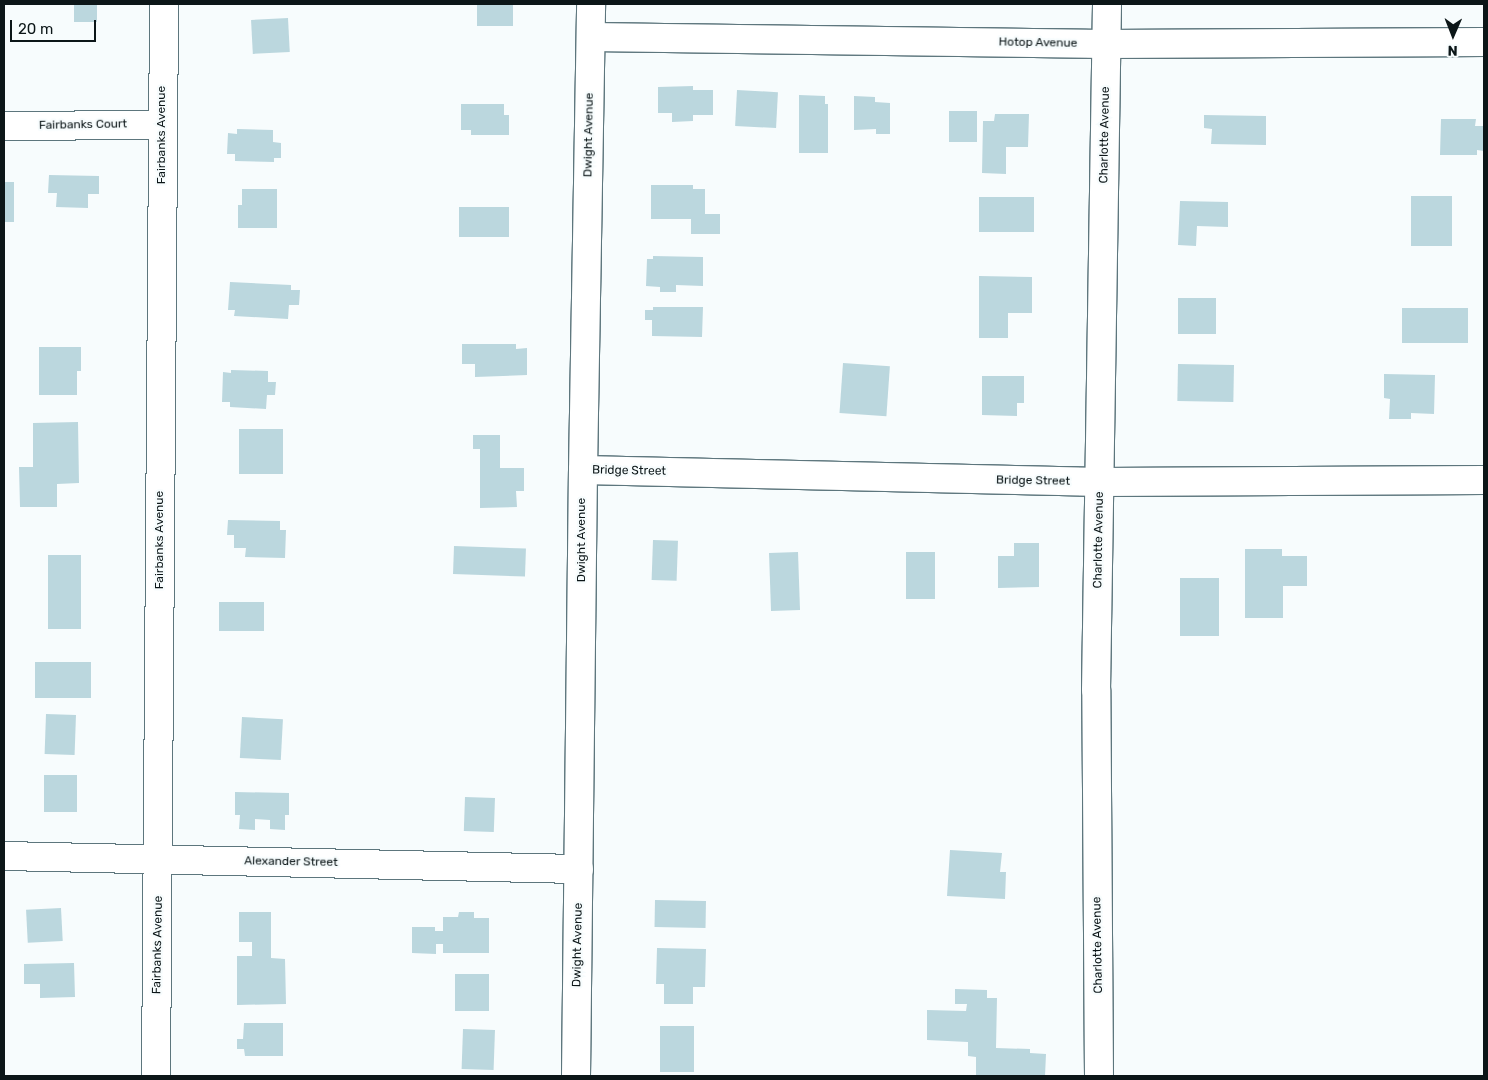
<!DOCTYPE html>
<style>
body{margin:0}
#map{position:relative;width:1488px;height:1080px;overflow:hidden;background:#f7fcfd;font-family:Rubik,sans-serif}
div>[style]{position:absolute}
.building>*{inset:0;background:#bbd7de;transform-origin:0 0}
.roads{filter:drop-shadow(1px 0 #5d767d) drop-shadow(-1px 0 #5d767d) drop-shadow(0 1px #5d767d) drop-shadow(0 -1px #5d767d)}
.street>*{height:28px;margin:-14px;padding:0 14px;transform-origin:14px;border-radius:14px;background:#fff}
span{translate:-50% -50%;white-space:nowrap;text-align:center;line-height:1.15;-webkit-text-stroke:4.5px #f7fcfd;paint-order:stroke}
.street-label{font-size:12px;color:#0c1618}
.frame{position:absolute;inset:0;border:5px solid #0c1618;pointer-events:none}
.north{position:absolute;left:1428px;top:10px;width:50px;height:50px;-webkit-text-stroke:4px #f7fcfd;paint-order:stroke;rotate:181deg;font-size:14px;font-weight:700;line-height:20px;text-align:center;color:#0c1618}
.north::after{content:'';display:block;margin:auto;width:18px;height:22px;background:#0c1618;clip-path:polygon(50% 0,100% 100%,50% 72%,0 100%)}
.scale{position:absolute;left:10px;top:20px;width:86px;height:22px;box-sizing:border-box;border:2px solid #0c1618;border-top:0;padding-left:6px;font-size:15px;line-height:18px;white-space:nowrap;color:#0c1618;-webkit-text-stroke:4px #f7fcfd;paint-order:stroke}
</style>
<div id="map">
<div class="building">
<i style="left:74px;top:4px;width:23px;height:18px"></i>
<i style="left:477px;top:4px;width:36px;height:22px"></i>
<i style="left:288px;top:18px;width:34px;height:37px;rotate:87deg"></i>
<i style="clip-path:polygon(693px 86px,693px 90px,713px 90px,713px 115px,693px 115px,693px 121px,672px 122px,672px 113px,658px 113px,658px 87px)"></i>
<i style="left:737px;top:90px;width:41px;height:36px;rotate:3deg"></i>
<i style="clip-path:polygon(799px 95px,825px 96px,825px 104px,828px 104px,828px 153px,799px 153px)"></i>
<i style="clip-path:polygon(854px 96px,875px 97px,875px 102px,890px 103px,890px 134px,876px 134px,876px 129px,854px 130px)"></i>
<i style="clip-path:polygon(461px 104px,504px 104px,504px 115px,509px 115px,509px 135px,471px 135px,471px 130px,461px 130px)"></i>
<i style="left:949px;top:111px;width:28px;height:31px"></i>
<i style="clip-path:polygon(995px 114px,1029px 114px,1028px 147px,1006px 147px,1006px 174px,982px 173px,983px 121px,994px 121px)"></i>
<i style="clip-path:polygon(1204px 115px,1266px 116px,1266px 145px,1211px 144px,1212px 129px,1204px 128px)"></i>
<i style="clip-path:polygon(1441px 119px,1476px 119px,1475px 126px,1484px 126px,1484px 151px,1477px 150px,1477px 155px,1440px 155px)"></i>
<i style="clip-path:polygon(237px 129px,273px 130px,273px 142px,281px 143px,281px 158px,274px 158px,274px 162px,235px 161px,235px 154px,227px 154px,228px 133px,237px 134px)"></i>
<i style="clip-path:polygon(49px 175px,99px 176px,99px 194px,88px 194px,88px 208px,56px 207px,57px 193px,48px 193px)"></i>
<i style="left:4px;top:182px;width:10px;height:40px"></i>
<i style="clip-path:polygon(651px 185px,693px 185px,693px 189px,705px 189px,705px 214px,720px 214px,720px 234px,691px 234px,691px 219px,651px 219px)"></i>
<i style="clip-path:polygon(242px 189px,277px 189px,277px 228px,238px 228px,238px 205px,242px 205px)"></i>
<i style="left:1411px;top:196px;width:41px;height:50px"></i>
<i style="left:979px;top:197px;width:55px;height:35px"></i>
<i style="clip-path:polygon(1180px 201px,1228px 202px,1228px 227px,1197px 226px,1196px 246px,1178px 245px)"></i>
<i style="left:509px;top:207px;width:30px;height:50px;rotate:90deg"></i>
<i style="clip-path:polygon(653px 256px,703px 257px,703px 286px,676px 285px,676px 292px,660px 292px,660px 287px,646px 286px,647px 259px,653px 259px)"></i>
<i style="clip-path:polygon(979px 276px,1032px 277px,1032px 313px,1008px 313px,1008px 338px,979px 338px)"></i>
<i style="clip-path:polygon(230px 282px,291px 285px,291px 290px,300px 290px,299px 305px,289px 305px,288px 319px,234px 316px,235px 310px,228px 310px)"></i>
<i style="left:1178px;top:298px;width:38px;height:36px"></i>
<i style="clip-path:polygon(653px 307px,703px 307px,702px 337px,652px 336px,652px 320px,645px 320px,645px 310px,653px 310px)"></i>
<i style="left:1402px;top:308px;width:66px;height:35px"></i>
<i style="clip-path:polygon(462px 344px,516px 344px,516px 349px,527px 348px,527px 375px,475px 377px,475px 364px,462px 364px)"></i>
<i style="clip-path:polygon(39px 347px,81px 347px,81px 371px,77px 371px,77px 395px,39px 395px)"></i>
<i style="left:843px;top:363px;width:47px;height:50px;rotate:4deg"></i>
<i style="left:1178px;top:364px;width:56px;height:37px;rotate:1deg"></i>
<i style="clip-path:polygon(231px 370px,268px 371px,268px 382px,276px 382px,275px 395px,267px 395px,266px 409px,230px 407px,230px 402px,222px 402px,223px 372px,231px 373px)"></i>
<i style="clip-path:polygon(1384px 374px,1435px 375px,1434px 414px,1411px 413px,1411px 419px,1389px 419px,1390px 399px,1384px 398px)"></i>
<i style="clip-path:polygon(982px 376px,1024px 376px,1024px 403px,1017px 403px,1017px 416px,982px 415px)"></i>
<i style="clip-path:polygon(78px 422px,79px 483px,57px 484px,57px 507px,20px 507px,19px 467px,33px 467px,33px 423px)"></i>
<i style="left:239px;top:429px;width:44px;height:45px"></i>
<i style="clip-path:polygon(473px 435px,500px 435px,500px 468px,524px 468px,524px 491px,516px 491px,517px 507px,480px 508px,480px 449px,473px 449px)"></i>
<i style="clip-path:polygon(228px 520px,280px 521px,280px 530px,286px 530px,285px 558px,245px 557px,246px 548px,234px 548px,234px 535px,227px 535px)"></i>
<i style="left:653px;top:540px;width:25px;height:40px;rotate:2deg"></i>
<i style="clip-path:polygon(1014px 543px,1039px 543px,1039px 587px,998px 588px,998px 556px,1014px 556px)"></i>
<i style="left:454px;top:546px;width:72px;height:28px;rotate:2deg"></i>
<i style="clip-path:polygon(1245px 549px,1282px 549px,1282px 556px,1307px 556px,1307px 586px,1283px 586px,1283px 618px,1245px 618px)"></i>
<i style="left:798px;top:552px;width:58px;height:29px;rotate:88deg"></i>
<i style="left:906px;top:552px;width:29px;height:47px"></i>
<i style="left:48px;top:555px;width:33px;height:74px"></i>
<i style="left:1180px;top:578px;width:39px;height:58px"></i>
<i style="left:219px;top:602px;width:45px;height:29px"></i>
<i style="left:91px;top:662px;width:36px;height:56px;rotate:90deg"></i>
<i style="left:46px;top:714px;width:30px;height:40px;rotate:2deg"></i>
<i style="left:242px;top:717px;width:41px;height:41px;rotate:3deg"></i>
<i style="left:44px;top:775px;width:33px;height:37px"></i>
<i style="clip-path:polygon(235px 792px,289px 793px,289px 815px,285px 815px,285px 830px,270px 829px,270px 820px,255px 819px,255px 830px,239px 829px,240px 815px,235px 815px)"></i>
<i style="left:465px;top:797px;width:30px;height:34px;rotate:2deg"></i>
<i style="clip-path:polygon(950px 850px,1002px 853px,1000px 872px,1006px 872px,1005px 899px,947px 896px)"></i>
<i style="left:655px;top:900px;width:51px;height:27px;rotate:1deg"></i>
<i style="left:61px;top:908px;width:33px;height:35px;rotate:87deg"></i>
<i style="clip-path:polygon(239px 912px,271px 912px,271px 958px,285px 959px,286px 1004px,237px 1005px,237px 956px,252px 956px,252px 942px,239px 942px)"></i>
<i style="clip-path:polygon(459px 912px,474px 912px,474px 918px,489px 918px,489px 953px,443px 953px,443px 944px,436px 944px,436px 954px,412px 953px,412px 927px,435px 927px,435px 931px,443px 931px,443px 917px,458px 917px)"></i>
<i style="clip-path:polygon(657px 948px,706px 949px,705px 987px,693px 987px,693px 1004px,664px 1004px,664px 984px,656px 984px)"></i>
<i style="clip-path:polygon(74px 963px,75px 997px,40px 998px,40px 984px,24px 984px,24px 964px)"></i>
<i style="left:455px;top:974px;width:34px;height:37px"></i>
<i style="clip-path:polygon(955px 989px,987px 990px,987px 998px,997px 998px,996px 1048px,1030px 1049px,1030px 1053px,1046px 1054px,1045px 1076px,976px 1076px,976px 1057px,968px 1056px,968px 1042px,927px 1040px,927px 1010px,966px 1011px,967px 1004px,955px 1004px)"></i>
<i style="clip-path:polygon(244px 1023px,283px 1023px,283px 1056px,245px 1056px,244px 1049px,237px 1049px,237px 1039px,243px 1039px)"></i>
<i style="left:660px;top:1026px;width:34px;height:46px"></i>
<i style="left:463px;top:1029px;width:32px;height:40px;rotate:2deg"></i>
</div>
<div class="roads">
<div class="street">
<i style="left:591px;top:37px;width:515px;rotate:0.78deg"></i>
<i style="left:1106px;top:44px;width:378px;rotate:-0.3deg"></i>
<i style="left:4px;top:126px;width:158px;rotate:-0.4deg"></i>
<i style="left:583px;top:470px;width:518px;rotate:1.33deg"></i>
<i style="left:1101px;top:482px;width:383px;rotate:-0.3deg"></i>
<i style="left:4px;top:856px;width:575px;rotate:1.3deg"></i>
<i style="left:156px;top:1076px;width:1072px;rotate:-89.57deg"></i>
<i style="left:576px;top:1076px;width:606px;rotate:-89.34deg"></i>
<i style="left:583px;top:470px;width:466px;rotate:-89deg"></i>
<i style="left:1099px;top:1076px;width:386px;rotate:-90.4deg"></i>
<i style="left:1096px;top:690px;width:686px;rotate:-89.08deg"></i>
</div>
</div>
<div class="street-label">
<span style="left:1038px;top:43px;rotate:1deg">Hotop Avenue</span>
<span style="left:83px;top:125px;rotate:-1deg">Fairbanks Court</span>
<span style="left:162px;top:135px;rotate:-90deg">Fairbanks Avenue</span>
<span style="left:589px;top:135px;rotate:-89deg">Dwight Avenue</span>
<span style="left:1105px;top:135px;rotate:-89deg">Charlotte Avenue</span>
<span style="left:629px;top:471px;rotate:1deg">Bridge Street</span>
<span style="left:1033px;top:481px;rotate:1deg">Bridge Street</span>
<span style="left:160px;top:540px;rotate:-90deg">Fairbanks Avenue</span>
<span style="left:582px;top:540px;rotate:-90deg">Dwight Avenue</span>
<span style="left:1099px;top:540px;rotate:-89deg">Charlotte Avenue</span>
<span style="left:291px;top:862px;rotate:1deg">Alexander Street</span>
<span style="left:158px;top:945px;rotate:-89deg">Fairbanks Avenue</span>
<span style="left:578px;top:945px;rotate:-89deg">Dwight Avenue</span>
<span style="left:1098px;top:945px;rotate:-91deg">Charlotte Avenue</span>
</div>
<div class="frame"></div>
<div class="north">N</div>
<div class="scale">20 m</div>
</div>
